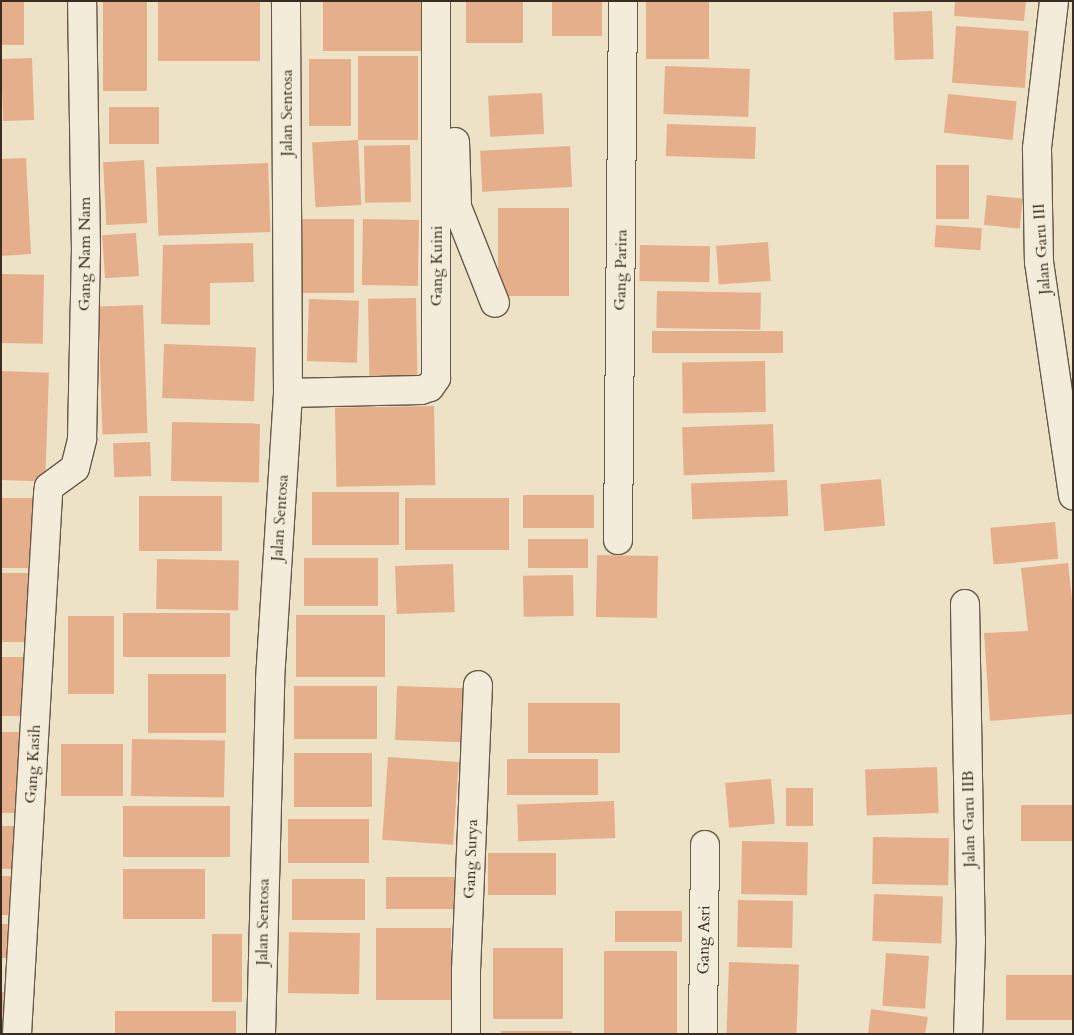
<!DOCTYPE html>
<style>
body{margin:0}
#map{position:relative;width:1074px;height:1035px;overflow:hidden;background:#ede1c6;font-family:Cardo,serif}
div>[style]{position:absolute}
.building>*{inset:0;background:#e6af8b;transform-origin:0 0}
.roads{filter:drop-shadow(1px 0 #67594a) drop-shadow(-1px 0 #67594a) drop-shadow(0 1px #67594a) drop-shadow(0 -1px #67594a)}
.street>*{height:28px;margin:-14px;padding:0 14px;transform-origin:14px;border-radius:14px;background:#f3ecda}
span{translate:-50% -50%;white-space:nowrap;text-align:center;line-height:1.15;-webkit-text-stroke:4px #f3ecda;paint-order:stroke}
.street-label{font-size:16px;color:#3a2c20}
.frame{position:absolute;inset:0;border:2px solid #3a2c20;pointer-events:none}
</style>
<div id="map">
<div class="building">
<i style="left:1px;top:1px;width:23px;height:44px"></i>
<i style="left:103px;top:1px;width:44px;height:90px"></i>
<i style="left:158px;top:1px;width:102px;height:60px"></i>
<i style="left:323px;top:1px;width:112px;height:50px"></i>
<i style="left:466px;top:1px;width:57px;height:42px"></i>
<i style="left:552px;top:1px;width:50px;height:35px"></i>
<i style="left:646px;top:1px;width:63px;height:58px"></i>
<i style="clip-path:polygon(955px 1px,1026px 1px,1024px 21px,954px 16px)"></i>
<i style="left:932px;top:11px;width:48px;height:39px;rotate:88deg"></i>
<i style="left:956px;top:26px;width:73px;height:57px;rotate:4deg"></i>
<i style="left:358px;top:56px;width:60px;height:84px"></i>
<i style="left:32px;top:58px;width:62px;height:31px;rotate:88deg"></i>
<i style="left:309px;top:59px;width:42px;height:67px"></i>
<i style="left:665px;top:66px;width:85px;height:48px;rotate:2deg"></i>
<i style="left:542px;top:93px;width:41px;height:54px;rotate:87deg"></i>
<i style="left:948px;top:94px;width:69px;height:39px;rotate:6deg"></i>
<i style="left:109px;top:107px;width:50px;height:37px"></i>
<i style="left:667px;top:124px;width:89px;height:32px;rotate:2deg"></i>
<i style="left:358px;top:140px;width:65px;height:46px;rotate:87deg"></i>
<i style="left:410px;top:145px;width:57px;height:46px;rotate:89deg"></i>
<i style="left:570px;top:146px;width:41px;height:90px;rotate:87deg"></i>
<i style="clip-path:polygon(26px 158px,31px 254px,1px 256px,1px 159px)"></i>
<i style="left:144px;top:160px;width:63px;height:41px;rotate:87deg"></i>
<i style="left:268px;top:163px;width:69px;height:112px;rotate:88deg"></i>
<i style="left:936px;top:165px;width:33px;height:54px"></i>
<i style="left:987px;top:195px;width:36px;height:30px;rotate:6deg"></i>
<i style="left:569px;top:208px;width:88px;height:71px;rotate:90deg"></i>
<i style="left:302px;top:219px;width:52px;height:74px"></i>
<i style="left:363px;top:219px;width:56px;height:66px;rotate:1deg"></i>
<i style="left:936px;top:225px;width:46px;height:22px;rotate:4deg"></i>
<i style="left:136px;top:233px;width:43px;height:34px;rotate:86deg"></i>
<i style="left:768px;top:242px;width:39px;height:52px;rotate:86deg"></i>
<i style="clip-path:polygon(253px 243px,254px 282px,210px 283px,210px 325px,161px 324px,163px 245px)"></i>
<i style="left:640px;top:245px;width:70px;height:36px;rotate:1deg"></i>
<i style="left:1px;top:274px;width:43px;height:69px;rotate:1deg"></i>
<i style="left:657px;top:291px;width:104px;height:37px;rotate:1deg"></i>
<i style="left:416px;top:298px;width:87px;height:48px;rotate:89deg"></i>
<i style="left:309px;top:299px;width:50px;height:62px;rotate:2deg"></i>
<i style="left:143px;top:305px;width:128px;height:45px;rotate:88deg"></i>
<i style="left:783px;top:331px;width:22px;height:131px;rotate:90deg"></i>
<i style="left:164px;top:344px;width:92px;height:54px;rotate:2deg"></i>
<i style="left:765px;top:361px;width:51px;height:83px;rotate:89deg"></i>
<i style="left:1px;top:371px;width:48px;height:109px;rotate:2deg"></i>
<i style="left:434px;top:406px;width:79px;height:99px;rotate:89deg"></i>
<i style="left:172px;top:422px;width:88px;height:59px;rotate:1deg"></i>
<i style="left:773px;top:424px;width:48px;height:91px;rotate:88deg"></i>
<i style="left:150px;top:442px;width:34px;height:37px;rotate:88deg"></i>
<i style="left:881px;top:479px;width:47px;height:61px;rotate:85deg"></i>
<i style="left:787px;top:480px;width:36px;height:96px;rotate:88deg"></i>
<i style="left:312px;top:492px;width:87px;height:53px"></i>
<i style="left:523px;top:495px;width:71px;height:33px"></i>
<i style="left:139px;top:496px;width:83px;height:55px"></i>
<i style="left:1px;top:498px;width:41px;height:70px"></i>
<i style="left:405px;top:498px;width:104px;height:52px"></i>
<i style="left:1055px;top:522px;width:37px;height:65px;rotate:85deg"></i>
<i style="left:528px;top:539px;width:60px;height:29px"></i>
<i style="left:597px;top:555px;width:61px;height:62px;rotate:1deg"></i>
<i style="left:304px;top:558px;width:74px;height:48px"></i>
<i style="left:157px;top:559px;width:82px;height:50px;rotate:1deg"></i>
<i style="clip-path:polygon(1068px 563px,1073px 609px,1073px 714px,990px 721px,984px 633px,1028px 631px,1021px 568px)"></i>
<i style="left:453px;top:564px;width:48px;height:58px;rotate:88deg"></i>
<i style="left:1px;top:573px;width:38px;height:69px"></i>
<i style="left:573px;top:575px;width:41px;height:50px;rotate:89deg"></i>
<i style="left:123px;top:613px;width:107px;height:44px"></i>
<i style="left:385px;top:615px;width:62px;height:89px;rotate:90deg"></i>
<i style="left:68px;top:616px;width:46px;height:78px"></i>
<i style="left:1px;top:657px;width:33px;height:59px"></i>
<i style="left:148px;top:674px;width:78px;height:59px"></i>
<i style="left:377px;top:686px;width:53px;height:83px;rotate:90deg"></i>
<i style="left:397px;top:686px;width:68px;height:54px;rotate:2deg"></i>
<i style="left:528px;top:703px;width:92px;height:50px"></i>
<i style="left:1px;top:732px;width:20px;height:81px"></i>
<i style="left:132px;top:739px;width:93px;height:57px;rotate:1deg"></i>
<i style="left:61px;top:744px;width:62px;height:52px"></i>
<i style="left:294px;top:753px;width:78px;height:54px"></i>
<i style="left:388px;top:757px;width:71px;height:83px;rotate:4deg"></i>
<i style="left:507px;top:759px;width:91px;height:36px"></i>
<i style="left:937px;top:767px;width:46px;height:72px;rotate:88deg"></i>
<i style="left:771px;top:779px;width:45px;height:46px;rotate:85deg"></i>
<i style="left:786px;top:788px;width:27px;height:38px"></i>
<i style="left:614px;top:801px;width:37px;height:97px;rotate:88deg"></i>
<i style="left:1073px;top:805px;width:36px;height:52px;rotate:90deg"></i>
<i style="left:123px;top:806px;width:107px;height:51px"></i>
<i style="left:288px;top:819px;width:81px;height:44px"></i>
<i style="left:1px;top:826px;width:17px;height:43px"></i>
<i style="left:873px;top:837px;width:76px;height:47px;rotate:1deg"></i>
<i style="left:742px;top:841px;width:66px;height:53px;rotate:1deg"></i>
<i style="left:488px;top:853px;width:68px;height:42px"></i>
<i style="left:123px;top:869px;width:82px;height:50px"></i>
<i style="left:1px;top:876px;width:14px;height:39px"></i>
<i style="left:386px;top:877px;width:68px;height:32px"></i>
<i style="left:292px;top:879px;width:73px;height:41px"></i>
<i style="left:874px;top:894px;width:69px;height:47px;rotate:2deg"></i>
<i style="left:738px;top:900px;width:55px;height:47px;rotate:1deg"></i>
<i style="left:615px;top:911px;width:67px;height:31px"></i>
<i style="left:1px;top:924px;width:10px;height:34px"></i>
<i style="left:376px;top:928px;width:75px;height:72px"></i>
<i style="left:289px;top:932px;width:71px;height:61px;rotate:1deg"></i>
<i style="left:212px;top:934px;width:30px;height:68px"></i>
<i style="left:493px;top:948px;width:70px;height:71px"></i>
<i style="left:604px;top:951px;width:73px;height:83px"></i>
<i style="left:886px;top:953px;width:43px;height:53px;rotate:4deg"></i>
<i style="left:729px;top:962px;width:70px;height:72px;rotate:2deg"></i>
<i style="left:1073px;top:975px;width:45px;height:67px;rotate:90deg"></i>
<i style="left:1px;top:992px;width:12px;height:31px"></i>
<i style="clip-path:polygon(871px 1009px,928px 1017px,925px 1034px,868px 1034px)"></i>
<i style="left:115px;top:1011px;width:121px;height:23px"></i>
<i style="left:501px;top:1031px;width:71px;height:3px"></i>
</div>
<div class="roads">
<div class="street">
<i style="left:1054px;top:1px;width:149px;rotate:96.6deg"></i>
<i style="left:1037px;top:149px;width:113px;rotate:89deg"></i>
<i style="left:1039px;top:262px;width:236px;rotate:81.7deg"></i>
<i style="left:455px;top:142px;width:65px;rotate:88.2deg"></i>
<i style="left:457px;top:207px;width:103px;rotate:68.4deg"></i>
<i style="left:288px;top:393px;width:133px;rotate:-1.3deg"></i>
<i style="left:421px;top:390px;width:9px;rotate:-18deg"></i>
<i style="left:430px;top:387px;width:11px;rotate:-56deg"></i>
<i style="left:436px;top:378px;width:377px;rotate:-90deg"></i>
<i style="left:618px;top:540px;width:539px;rotate:-89.47deg"></i>
<i style="left:965px;top:604px;width:336px;rotate:89deg"></i>
<i style="left:971px;top:940px;width:94px;rotate:91.8deg"></i>
<i style="left:17px;top:1034px;width:541px;rotate:-86.71deg"></i>
<i style="left:48px;top:494px;width:7px;rotate:-82deg"></i>
<i style="left:49px;top:487px;width:32px;rotate:-36deg"></i>
<i style="left:75px;top:468px;width:30px;rotate:-76deg"></i>
<i style="left:82px;top:439px;width:188px;rotate:-88.8deg"></i>
<i style="left:86px;top:251px;width:250px;rotate:-90.9deg"></i>
<i style="left:261px;top:1034px;width:354px;rotate:-88.5deg"></i>
<i style="left:270px;top:680px;width:288px;rotate:-86.4deg"></i>
<i style="left:288px;top:393px;width:392px;rotate:-90.3deg"></i>
<i style="left:466px;top:1034px;width:63px;rotate:-90deg"></i>
<i style="left:466px;top:971px;width:286px;rotate:-87.6deg"></i>
<i style="left:703px;top:1034px;width:189px;rotate:-89.4deg"></i>
</div>
</div>
<div class="street-label">
<span style="left:287px;top:113px;rotate:-90deg">Jalan Sentosa</span>
<span style="left:1042px;top:249px;rotate:-94deg">Jalan Garu III</span>
<span style="left:85px;top:254px;rotate:-90deg">Gang Nam Nam</span>
<span style="left:437px;top:266px;rotate:-90deg">Gang Kuini</span>
<span style="left:621px;top:270px;rotate:-89deg">Gang Parira</span>
<span style="left:280px;top:518px;rotate:-86deg">Jalan Sentosa</span>
<span style="left:33px;top:764px;rotate:-87deg">Gang Kasih</span>
<span style="left:969px;top:819px;rotate:-91deg">Jalan Garu IIB</span>
<span style="left:471px;top:859px;rotate:-88deg">Gang Surya</span>
<span style="left:263px;top:922px;rotate:-89deg">Jalan Sentosa</span>
<span style="left:704px;top:940px;rotate:-89deg">Gang Asri</span>
</div>
<div class="frame"></div>
</div>
